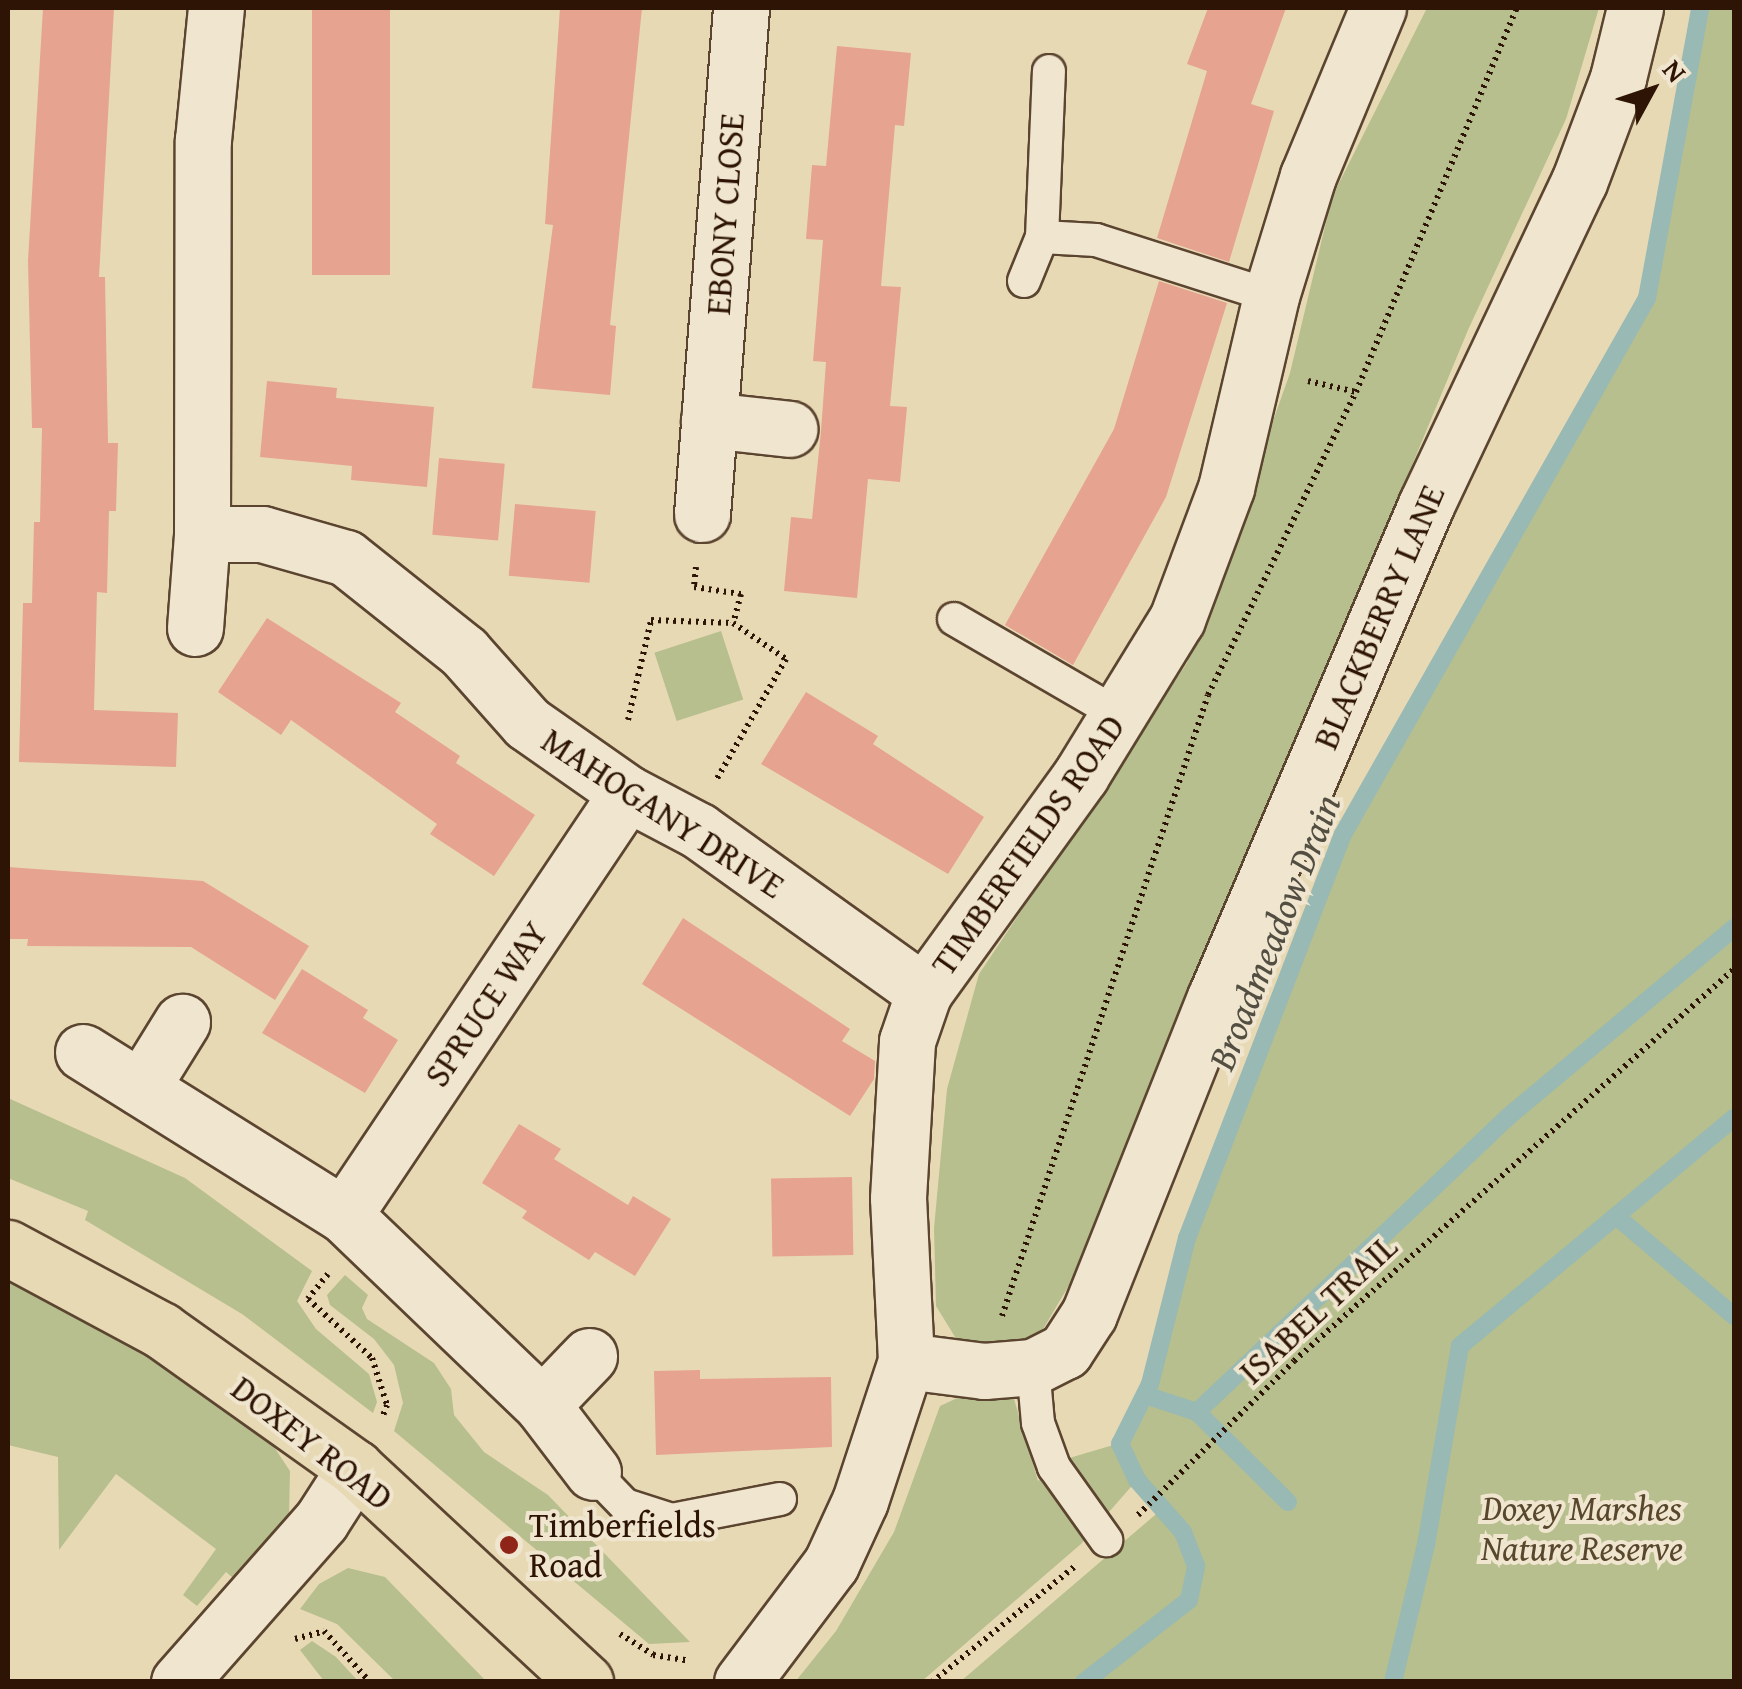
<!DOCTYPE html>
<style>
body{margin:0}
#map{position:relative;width:1742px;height:1689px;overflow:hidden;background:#e8d9b5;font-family:"Gentium Book Plus",serif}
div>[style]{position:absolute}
.green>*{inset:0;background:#b6bf8d;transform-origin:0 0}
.stream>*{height:18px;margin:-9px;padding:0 9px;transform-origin:9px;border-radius:9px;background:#98b9b4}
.building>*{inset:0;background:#e6a38f;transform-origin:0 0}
.path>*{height:6px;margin-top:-3px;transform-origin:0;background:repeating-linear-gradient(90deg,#2e1404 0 2.5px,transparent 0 7.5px)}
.roads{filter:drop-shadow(2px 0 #5c4530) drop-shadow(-2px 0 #5c4530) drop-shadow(0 2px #5c4530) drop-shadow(0 -2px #5c4530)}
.lane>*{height:32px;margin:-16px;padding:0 16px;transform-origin:16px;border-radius:16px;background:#f0e6cf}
.street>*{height:55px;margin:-27.5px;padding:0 27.5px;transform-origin:27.5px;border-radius:27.5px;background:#f0e6cf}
.primary>*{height:55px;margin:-27.5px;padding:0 27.5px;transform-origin:27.5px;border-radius:27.5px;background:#e8d9b5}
.dots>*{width:28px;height:28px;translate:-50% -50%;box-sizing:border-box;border:5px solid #f0e6cf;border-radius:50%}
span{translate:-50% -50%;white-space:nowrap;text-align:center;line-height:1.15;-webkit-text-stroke:8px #f0e6cf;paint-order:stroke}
.street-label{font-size:35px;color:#2e1404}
.park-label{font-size:35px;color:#57472d;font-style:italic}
.poi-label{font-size:35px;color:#2e1404}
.left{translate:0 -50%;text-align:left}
.water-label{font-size:38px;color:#534e42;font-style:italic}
.frame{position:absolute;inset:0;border:10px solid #2e1404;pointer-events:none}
.north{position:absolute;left:1602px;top:40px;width:100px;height:100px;-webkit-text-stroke:8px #f0e6cf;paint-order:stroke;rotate:50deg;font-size:28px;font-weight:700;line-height:40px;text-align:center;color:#2e1404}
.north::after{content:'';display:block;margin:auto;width:35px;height:45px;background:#2e1404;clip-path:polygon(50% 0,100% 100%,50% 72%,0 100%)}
</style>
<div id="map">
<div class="green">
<i style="clip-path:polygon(1427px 8px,1599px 8px,1566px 119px,1468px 330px,1081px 1265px,1036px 1341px,960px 1345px,936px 1306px,934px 1228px,947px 1089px,979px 974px,1187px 663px,1290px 373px,1332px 197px)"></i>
<i style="clip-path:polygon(1700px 8px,1734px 8px,1734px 1681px,961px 1681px,1162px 1509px,1137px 1480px,1081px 1544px,922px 1681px,795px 1682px,836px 1631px,894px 1532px,940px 1406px,977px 1389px,1014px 1399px,1038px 1481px,1066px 1459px,1120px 1443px,1150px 1384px,1187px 1238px,1342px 836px,1647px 298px)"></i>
<i style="left:721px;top:631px;width:72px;height:70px;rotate:72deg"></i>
<i style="clip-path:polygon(8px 1098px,185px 1178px,312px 1271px,297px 1301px,316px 1329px,369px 1374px,377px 1402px,373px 1413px,242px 1314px,85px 1220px,88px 1211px,8px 1178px)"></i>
<i style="clip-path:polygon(345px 1275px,368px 1295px,362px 1308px,367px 1319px,434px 1363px,451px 1389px,454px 1415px,484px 1452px,548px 1495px,690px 1642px,649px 1644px,394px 1431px,403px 1403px,394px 1365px,374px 1339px,330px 1305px,327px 1295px)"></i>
<i style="clip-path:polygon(8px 1282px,146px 1351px,270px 1441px,290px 1471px,289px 1517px,240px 1584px,226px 1572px,197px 1606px,183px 1595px,216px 1549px,116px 1474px,59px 1550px,58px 1457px,8px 1445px)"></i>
<i style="clip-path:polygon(348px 1568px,385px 1577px,486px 1681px,395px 1681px,337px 1624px,300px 1609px,319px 1584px)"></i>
<i style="clip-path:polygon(312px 1641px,336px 1657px,358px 1681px,324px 1681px,300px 1650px)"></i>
</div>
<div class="stream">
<i style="left:1616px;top:1216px;width:155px;rotate:40.3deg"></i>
<i style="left:1145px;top:1395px;width:55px;rotate:18.1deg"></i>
<i style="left:1197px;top:1412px;width:430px;rotate:-43.5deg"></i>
<i style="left:1509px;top:1116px;width:293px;rotate:-39.9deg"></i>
<i style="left:1197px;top:1412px;width:128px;rotate:44.7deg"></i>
<i style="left:1084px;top:1682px;width:133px;rotate:-38deg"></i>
<i style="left:1189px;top:1600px;width:35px;rotate:-78deg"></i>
<i style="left:1196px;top:1566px;width:36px;rotate:-111deg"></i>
<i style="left:1183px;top:1532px;width:69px;rotate:-131.5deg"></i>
<i style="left:1137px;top:1480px;width:40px;rotate:-115deg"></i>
<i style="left:1120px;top:1444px;width:67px;rotate:-63.4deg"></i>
<i style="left:1150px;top:1384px;width:151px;rotate:-75.8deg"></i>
<i style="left:1187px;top:1238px;width:431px;rotate:-68.9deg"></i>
<i style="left:1342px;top:836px;width:618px;rotate:-60.45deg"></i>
<i style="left:1647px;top:298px;width:295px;rotate:-79.6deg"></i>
<i style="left:1393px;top:1682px;width:141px;rotate:-76.5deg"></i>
<i style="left:1426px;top:1545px;width:202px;rotate:-80.3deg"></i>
<i style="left:1460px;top:1346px;width:356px;rotate:-39.8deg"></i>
</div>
<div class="building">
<i style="clip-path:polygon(43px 8px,114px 8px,99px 277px,105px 277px,108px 443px,118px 443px,116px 511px,109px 511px,107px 593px,97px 592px,94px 710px,178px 713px,176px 767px,19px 762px,23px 603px,32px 603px,34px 522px,40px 522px,42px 428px,32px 428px,28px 261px)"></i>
<i style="left:312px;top:8px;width:78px;height:267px"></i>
<i style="clip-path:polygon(560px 8px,642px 8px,610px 325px,616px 326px,610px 395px,532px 388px,553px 225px,545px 224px)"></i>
<i style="clip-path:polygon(1208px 8px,1286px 8px,1251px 104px,1274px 111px,1229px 262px,1157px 238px,1207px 71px,1187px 64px)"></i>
<i style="clip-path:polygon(837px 46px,911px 53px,904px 126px,895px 125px,881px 286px,901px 287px,890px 406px,907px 407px,900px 482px,868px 479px,857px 598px,784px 591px,791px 517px,812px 519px,821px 431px,826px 362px,813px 361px,823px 240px,806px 239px,812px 165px,826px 166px)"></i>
<i style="clip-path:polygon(1159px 281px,1227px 303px,1166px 497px,1073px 665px,1005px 625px,1114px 429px)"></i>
<i style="clip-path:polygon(267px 381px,337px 388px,336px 398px,434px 407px,427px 487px,351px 480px,352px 466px,260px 457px)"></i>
<i style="left:439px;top:458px;width:66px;height:77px;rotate:5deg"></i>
<i style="left:515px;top:504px;width:81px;height:72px;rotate:5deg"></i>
<i style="clip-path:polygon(267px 618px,401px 703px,395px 712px,460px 756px,456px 763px,535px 815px,494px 876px,430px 834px,437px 824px,291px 720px,281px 735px,218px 692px)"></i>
<i style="clip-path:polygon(806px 692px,878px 736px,873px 744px,984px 817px,948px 874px,761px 764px)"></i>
<i style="clip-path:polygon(8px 867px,203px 881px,309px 946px,275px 1000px,191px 947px,27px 946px,28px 939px,8px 939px)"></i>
<i style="clip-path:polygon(683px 918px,850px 1029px,842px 1041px,875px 1061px,874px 1079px,850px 1116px,642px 984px)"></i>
<i style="clip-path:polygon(302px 969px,368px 1010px,363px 1018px,398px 1040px,365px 1093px,262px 1033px)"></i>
<i style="clip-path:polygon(519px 1124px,561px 1149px,554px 1159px,628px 1205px,633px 1196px,671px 1219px,635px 1276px,595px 1252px,589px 1260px,522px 1218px,527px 1211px,482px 1183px)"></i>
<i style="left:852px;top:1177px;width:78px;height:81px;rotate:89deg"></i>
<i style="clip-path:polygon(700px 1370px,700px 1379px,831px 1377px,832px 1447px,656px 1455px,654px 1371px)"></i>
</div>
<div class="path">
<i style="left:1308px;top:381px;width:49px;rotate:12.9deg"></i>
<i style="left:696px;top:567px;width:20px;rotate:96deg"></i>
<i style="left:694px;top:587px;width:48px;rotate:8.5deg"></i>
<i style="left:741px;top:594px;width:30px;rotate:105deg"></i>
<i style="left:628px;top:720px;width:103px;rotate:-77deg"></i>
<i style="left:651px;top:620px;width:82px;rotate:2.1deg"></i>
<i style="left:733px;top:623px;width:64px;rotate:34.2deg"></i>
<i style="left:786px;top:659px;width:140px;rotate:120deg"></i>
<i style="left:328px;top:1274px;width:32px;rotate:129deg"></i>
<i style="left:308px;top:1299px;width:87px;rotate:42.7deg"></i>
<i style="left:372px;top:1358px;width:49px;rotate:72.3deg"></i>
<i style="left:387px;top:1405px;width:14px;rotate:111deg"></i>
<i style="left:1002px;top:1316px;width:654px;rotate:-71.65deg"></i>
<i style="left:1208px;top:695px;width:337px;rotate:-64deg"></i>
<i style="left:1356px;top:392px;width:416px;rotate:-67.3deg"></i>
<i style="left:1138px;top:1515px;width:219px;rotate:-44.6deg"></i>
<i style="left:1294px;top:1361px;width:589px;rotate:-41.7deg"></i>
<i style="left:620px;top:1634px;width:39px;rotate:32deg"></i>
<i style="left:653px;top:1655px;width:37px;rotate:9deg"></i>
<i style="left:295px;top:1639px;width:30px;rotate:-15deg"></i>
<i style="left:324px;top:1631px;width:69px;rotate:48deg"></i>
<i style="left:932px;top:1682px;width:183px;rotate:-39deg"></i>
</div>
<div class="roads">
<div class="lane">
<i style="left:1042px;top:237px;width:54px;rotate:3.2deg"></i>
<i style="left:1096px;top:240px;width:184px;rotate:17.7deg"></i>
<i style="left:1024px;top:281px;width:48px;rotate:-67.8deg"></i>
<i style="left:1042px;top:237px;width:166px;rotate:-87.6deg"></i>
<i style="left:954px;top:619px;width:193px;rotate:30.1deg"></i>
<i style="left:1033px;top:1367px;width:56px;rotate:84.9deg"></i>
<i style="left:1038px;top:1423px;width:47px;rotate:70deg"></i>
<i style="left:1054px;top:1467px;width:90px;rotate:54.5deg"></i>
<i style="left:593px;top:1472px;width:46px;rotate:45.9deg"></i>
<i style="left:625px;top:1505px;width:49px;rotate:17.7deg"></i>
<i style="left:672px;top:1520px;width:110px;rotate:-11deg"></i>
</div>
<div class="street">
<i style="left:709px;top:420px;width:81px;rotate:6.3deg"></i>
<i style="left:702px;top:514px;width:508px;rotate:-85.59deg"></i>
<i style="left:202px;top:534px;width:60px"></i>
<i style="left:262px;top:534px;width:87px;rotate:15.9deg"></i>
<i style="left:346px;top:558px;width:151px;rotate:38.5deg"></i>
<i style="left:464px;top:652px;width:95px;rotate:48.4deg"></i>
<i style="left:527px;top:723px;width:122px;rotate:35deg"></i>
<i style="left:627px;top:793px;width:81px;rotate:27.8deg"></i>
<i style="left:699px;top:831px;width:277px;rotate:35.6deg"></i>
<i style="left:195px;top:628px;width:94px;rotate:-85.7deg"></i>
<i style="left:202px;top:534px;width:394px;rotate:-89.9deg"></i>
<i style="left:203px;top:140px;width:133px;rotate:-84.4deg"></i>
<i style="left:83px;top:1052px;width:308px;rotate:32deg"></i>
<i style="left:344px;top:1215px;width:508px;rotate:-56.15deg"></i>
<i style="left:141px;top:1088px;width:78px;rotate:-58.2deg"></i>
<i style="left:344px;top:1215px;width:274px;rotate:43.8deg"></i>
<i style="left:542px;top:1405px;width:84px;rotate:52.7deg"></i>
<i style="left:906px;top:1361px;width:79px;rotate:7.3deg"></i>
<i style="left:984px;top:1371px;width:49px;rotate:-4.7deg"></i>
<i style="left:1033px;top:1367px;width:36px;rotate:-27deg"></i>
<i style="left:1065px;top:1351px;width:44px;rotate:-57deg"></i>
<i style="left:1089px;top:1314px;width:340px;rotate:-68.3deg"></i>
<i style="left:1215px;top:998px;width:536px;rotate:-66.83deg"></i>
<i style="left:1426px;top:505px;width:357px;rotate:-64.7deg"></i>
<i style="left:1579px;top:182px;width:111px;rotate:-69.4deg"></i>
<i style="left:1618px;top:78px;width:72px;rotate:-76.3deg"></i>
<i style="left:542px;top:1405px;width:68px;rotate:-46.2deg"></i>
<i style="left:179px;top:1682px;width:215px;rotate:-48.6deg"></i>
<i style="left:321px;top:1521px;width:63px;rotate:-57.3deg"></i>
<i style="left:742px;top:1682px;width:148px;rotate:-53deg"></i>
<i style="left:831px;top:1564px;width:69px;rotate:-65.3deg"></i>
<i style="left:860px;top:1501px;width:147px;rotate:-71.8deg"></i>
<i style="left:906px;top:1361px;width:163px;rotate:-92.8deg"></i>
<i style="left:898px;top:1198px;width:157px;rotate:-86.7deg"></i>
<i style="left:907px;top:1041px;width:52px;rotate:-70.9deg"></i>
<i style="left:924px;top:992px;width:268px;rotate:-54.1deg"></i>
<i style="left:1081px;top:775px;width:183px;rotate:-58.4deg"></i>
<i style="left:1177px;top:619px;width:140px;rotate:-69.5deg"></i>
<i style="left:1226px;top:488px;width:197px;rotate:-76.8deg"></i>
<i style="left:1271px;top:296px;width:126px;rotate:-72.9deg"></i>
<i style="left:1308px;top:176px;width:182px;rotate:-67.4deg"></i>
</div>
<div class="primary">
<i style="left:8px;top:1248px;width:174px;rotate:28.2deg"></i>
<i style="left:161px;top:1330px;width:238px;rotate:35.4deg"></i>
<i style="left:355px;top:1468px;width:314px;rotate:42.9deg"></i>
</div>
</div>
<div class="dots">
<i style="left:509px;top:1545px;background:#8f2418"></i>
</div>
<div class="street-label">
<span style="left:725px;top:214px;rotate:-86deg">EBONY CLOSE</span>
<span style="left:1379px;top:617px;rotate:-67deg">BLACKBERRY LANE</span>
<span style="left:663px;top:813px;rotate:33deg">MAHOGANY DRIVE</span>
<span style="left:1028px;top:845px;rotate:-55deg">TIMBERFIELDS ROAD</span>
<span style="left:486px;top:1004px;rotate:-56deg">SPRUCE WAY</span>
<span style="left:1318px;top:1309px;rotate:-43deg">ISABEL TRAIL</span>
<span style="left:312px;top:1443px;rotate:38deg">DOXEY ROAD</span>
</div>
<div class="park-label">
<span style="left:1582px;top:1528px">Doxey Marshes<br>Nature Reserve</span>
</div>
<div class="poi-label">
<span class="left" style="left:529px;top:1545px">Timberfields<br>Road</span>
</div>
<div class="water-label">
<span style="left:1274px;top:932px;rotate:-68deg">Broadmeadow Drain</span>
</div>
<div class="frame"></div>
<div class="north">N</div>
</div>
